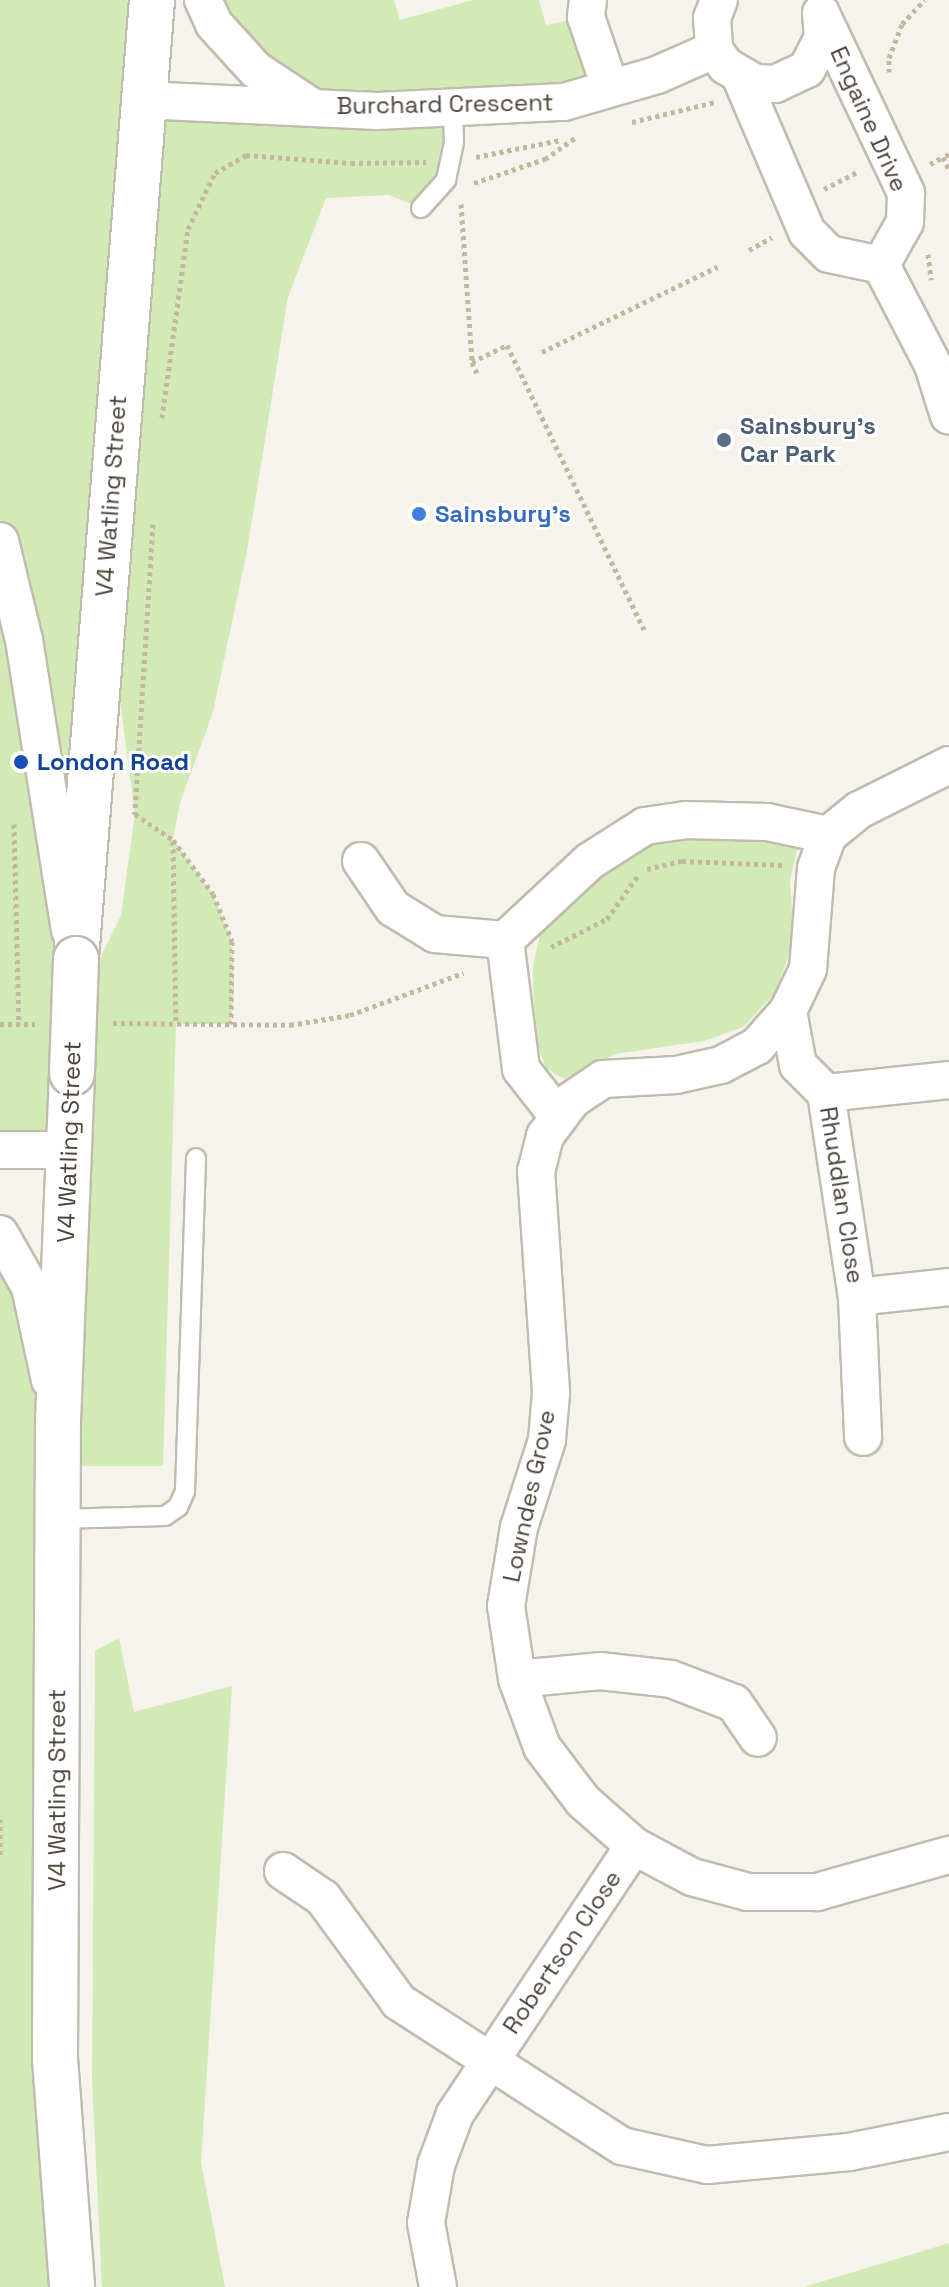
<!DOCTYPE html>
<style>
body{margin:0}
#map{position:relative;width:949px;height:2287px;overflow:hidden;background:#f6f3ec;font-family:"Space Grotesk",sans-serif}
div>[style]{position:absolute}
.green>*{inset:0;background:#d2eab5}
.path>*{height:5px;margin-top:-2.5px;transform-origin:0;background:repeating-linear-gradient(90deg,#c4b79f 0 4px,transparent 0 8px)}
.roads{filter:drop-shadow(2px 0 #c2bbae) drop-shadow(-2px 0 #c2bbae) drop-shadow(0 2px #c2bbae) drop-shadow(0 -2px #c2bbae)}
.service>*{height:18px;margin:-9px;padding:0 9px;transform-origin:9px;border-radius:9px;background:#fff}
.minor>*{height:36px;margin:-18px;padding:0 18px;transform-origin:18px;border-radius:18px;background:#fff}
.tertiary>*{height:44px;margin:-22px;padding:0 22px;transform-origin:22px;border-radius:22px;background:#fff}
.bridges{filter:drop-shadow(2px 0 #c2bbae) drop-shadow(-2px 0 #c2bbae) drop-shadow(0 2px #c2bbae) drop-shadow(0 -2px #c2bbae)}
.tertiary-bridge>*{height:44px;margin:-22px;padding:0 22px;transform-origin:22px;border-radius:22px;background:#fff}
.dots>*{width:22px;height:22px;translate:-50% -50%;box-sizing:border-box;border:4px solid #fff;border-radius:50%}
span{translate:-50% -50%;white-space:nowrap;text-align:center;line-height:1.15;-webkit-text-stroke:6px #fff;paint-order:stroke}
.street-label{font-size:24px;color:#4b4439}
.service-label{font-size:24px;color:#4e5e75;font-weight:700}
.left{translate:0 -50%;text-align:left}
.shop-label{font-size:24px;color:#366cbe;font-weight:700}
.transit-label{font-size:24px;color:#164399;font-weight:700}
</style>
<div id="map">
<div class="green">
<i style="clip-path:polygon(evenodd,0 0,152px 0,142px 100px,308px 105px,203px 0,394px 0,400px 20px,473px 0,539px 0,546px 25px,586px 17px,610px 87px,453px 108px,446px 180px,421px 208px,389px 195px,326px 198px,288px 297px,247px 551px,213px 712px,180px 803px,173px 839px,213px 894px,232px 941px,234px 986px,231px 1024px,176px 1024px,163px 1466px,58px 1466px,72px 2287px,0 2287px,0 1234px,57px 1412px,70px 1150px,0 1150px,0 0,122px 379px,141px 443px,117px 679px,135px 814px,121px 915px,75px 1010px,122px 379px)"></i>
<i style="clip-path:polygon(685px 831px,800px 837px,790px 880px,794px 943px,774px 994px,743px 1027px,704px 1041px,615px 1054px,564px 1079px,546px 1068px,534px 1036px,533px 965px,542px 927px,555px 903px,648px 842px)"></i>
<i style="clip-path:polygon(119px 1638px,134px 1712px,232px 1686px,201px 2162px,225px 2287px,102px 2287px,92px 2080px,95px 1651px)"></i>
<i style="clip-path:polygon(949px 2243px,949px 2287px,804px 2287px)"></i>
</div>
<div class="path">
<i style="left:889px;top:72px;width:14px;rotate:-90deg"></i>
<i style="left:889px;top:58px;width:36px;rotate:-69deg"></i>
<i style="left:902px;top:24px;width:33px;rotate:-47deg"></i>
<i style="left:632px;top:122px;width:85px;rotate:-13.5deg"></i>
<i style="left:949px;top:154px;width:7px;rotate:153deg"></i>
<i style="left:943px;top:157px;width:14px;rotate:65deg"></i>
<i style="left:476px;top:157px;width:86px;rotate:-11.4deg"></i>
<i style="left:930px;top:164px;width:15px;rotate:-28deg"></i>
<i style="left:474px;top:183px;width:75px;rotate:-18.7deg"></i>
<i style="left:545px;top:159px;width:39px;rotate:-35deg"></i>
<i style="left:824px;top:189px;width:38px;rotate:-27deg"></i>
<i style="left:461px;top:204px;width:158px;rotate:86deg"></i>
<i style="left:472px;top:362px;width:39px;rotate:-26deg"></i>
<i style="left:507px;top:345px;width:318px;rotate:64.3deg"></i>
<i style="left:749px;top:250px;width:26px;rotate:-29deg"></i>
<i style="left:928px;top:254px;width:26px;rotate:83deg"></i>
<i style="left:542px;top:352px;width:195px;rotate:-25.9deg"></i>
<i style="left:472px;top:362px;width:12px;rotate:66deg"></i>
<i style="left:162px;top:418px;width:191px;rotate:-82.2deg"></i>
<i style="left:188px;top:229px;width:62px;rotate:-64.3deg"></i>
<i style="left:215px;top:173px;width:36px;rotate:-30deg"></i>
<i style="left:246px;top:155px;width:105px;rotate:4.4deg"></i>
<i style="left:351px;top:163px;width:75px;rotate:-0.8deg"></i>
<i style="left:153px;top:524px;width:291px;rotate:93.6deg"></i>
<i style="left:135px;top:814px;width:46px;rotate:34.4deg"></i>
<i style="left:173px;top:840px;width:67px;rotate:53.5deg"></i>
<i style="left:213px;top:894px;width:51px;rotate:68deg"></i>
<i style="left:232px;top:941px;width:83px;rotate:90.7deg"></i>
<i style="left:14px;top:824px;width:200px;rotate:88.6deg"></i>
<i style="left:173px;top:841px;width:182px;rotate:89.1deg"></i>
<i style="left:647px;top:869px;width:36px;rotate:-13deg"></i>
<i style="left:682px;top:861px;width:102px;rotate:2.2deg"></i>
<i style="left:551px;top:947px;width:63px;rotate:-26.6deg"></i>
<i style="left:607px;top:919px;width:55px;rotate:-54.6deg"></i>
<i style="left:113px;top:1023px;width:177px;rotate:0.6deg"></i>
<i style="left:290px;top:1025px;width:61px;rotate:-9.5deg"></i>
<i style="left:350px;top:1015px;width:121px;rotate:-20.4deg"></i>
<i style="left:0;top:1024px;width:35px"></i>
<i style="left:0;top:1819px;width:39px;rotate:90deg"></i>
</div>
<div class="roads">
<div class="service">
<i style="left:421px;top:208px;width:38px;rotate:-48deg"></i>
<i style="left:446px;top:180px;width:39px;rotate:-78deg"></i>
<i style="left:454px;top:142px;width:34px;rotate:-92deg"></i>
<i style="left:58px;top:1519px;width:107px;rotate:-1.6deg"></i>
<i style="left:165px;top:1516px;width:16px;rotate:-35deg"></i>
<i style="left:178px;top:1507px;width:17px;rotate:-66deg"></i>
<i style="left:185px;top:1491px;width:333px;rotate:-88.1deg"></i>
</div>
<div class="minor">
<i style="left:203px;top:0;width:26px;rotate:65deg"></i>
<i style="left:214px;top:24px;width:62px;rotate:47.6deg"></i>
<i style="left:256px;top:70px;width:64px;rotate:33.4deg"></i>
<i style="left:588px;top:0;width:17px;rotate:97deg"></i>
<i style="left:586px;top:17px;width:74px;rotate:71.1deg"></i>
<i style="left:719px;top:0;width:19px;rotate:111deg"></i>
<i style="left:712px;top:18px;width:32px;rotate:86deg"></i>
<i style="left:714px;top:50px;width:20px;rotate:53deg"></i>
<i style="left:726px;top:66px;width:34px;rotate:30deg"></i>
<i style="left:755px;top:83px;width:20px;rotate:3deg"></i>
<i style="left:775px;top:84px;width:35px;rotate:-25deg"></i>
<i style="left:807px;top:69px;width:36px;rotate:-63deg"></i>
<i style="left:823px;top:37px;width:24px;rotate:-95deg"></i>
<i style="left:823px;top:18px;width:194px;rotate:64.6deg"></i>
<i style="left:906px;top:193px;width:29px;rotate:92deg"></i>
<i style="left:905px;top:222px;width:49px;rotate:119.2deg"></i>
<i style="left:741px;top:78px;width:168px;rotate:66.8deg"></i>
<i style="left:807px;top:232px;width:31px;rotate:45deg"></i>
<i style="left:829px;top:254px;width:53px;rotate:11.9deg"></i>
<i style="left:142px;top:100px;width:235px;rotate:2.7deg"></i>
<i style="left:377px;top:111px;width:187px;rotate:-2.8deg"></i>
<i style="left:564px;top:102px;width:97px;rotate:-16.2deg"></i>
<i style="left:657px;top:75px;width:62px;rotate:-23.7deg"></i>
<i style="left:881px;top:265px;width:113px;rotate:62.5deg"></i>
<i style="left:933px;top:365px;width:53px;rotate:72.6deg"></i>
<i style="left:0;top:541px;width:102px;rotate:76.4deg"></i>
<i style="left:24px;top:640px;width:294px;rotate:81deg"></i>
<i style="left:949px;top:765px;width:101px;rotate:153.4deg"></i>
<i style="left:859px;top:810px;width:40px;rotate:141deg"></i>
<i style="left:828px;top:835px;width:35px;rotate:110deg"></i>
<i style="left:816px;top:868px;width:101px;rotate:94.5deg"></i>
<i style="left:808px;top:969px;width:47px;rotate:115.5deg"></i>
<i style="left:788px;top:1011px;width:47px;rotate:131.5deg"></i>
<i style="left:757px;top:1046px;width:41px;rotate:152.2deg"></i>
<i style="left:721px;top:1065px;width:46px;rotate:167.5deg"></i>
<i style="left:676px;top:1075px;width:73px;rotate:176.9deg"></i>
<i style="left:603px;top:1079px;width:37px;rotate:146deg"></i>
<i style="left:572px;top:1100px;width:45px;rotate:126.9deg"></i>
<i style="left:545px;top:1136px;width:36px;rotate:104deg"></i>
<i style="left:536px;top:1171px;width:223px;rotate:86.1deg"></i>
<i style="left:551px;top:1393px;width:47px;rotate:94.9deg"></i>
<i style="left:547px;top:1440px;width:91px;rotate:107.8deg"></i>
<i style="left:519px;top:1527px;width:80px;rotate:99.3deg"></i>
<i style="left:506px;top:1606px;width:74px;rotate:81.4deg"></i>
<i style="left:517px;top:1679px;width:72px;rotate:69.8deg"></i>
<i style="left:542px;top:1747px;width:68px;rotate:52.8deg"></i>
<i style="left:583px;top:1801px;width:68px;rotate:41.4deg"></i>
<i style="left:634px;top:1846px;width:66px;rotate:28.1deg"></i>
<i style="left:692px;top:1877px;width:58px;rotate:15deg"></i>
<i style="left:748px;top:1892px;width:69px"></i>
<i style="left:817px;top:1892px;width:137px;rotate:-15.7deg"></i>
<i style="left:361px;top:861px;width:57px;rotate:55.8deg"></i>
<i style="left:393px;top:908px;width:49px;rotate:31.8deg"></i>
<i style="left:435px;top:934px;width:70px;rotate:4.9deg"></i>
<i style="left:505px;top:940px;width:116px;rotate:-42.9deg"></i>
<i style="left:590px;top:861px;width:65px;rotate:-32.5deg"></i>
<i style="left:645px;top:826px;width:41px;rotate:-8.3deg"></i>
<i style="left:686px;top:820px;width:81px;rotate:1.4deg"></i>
<i style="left:767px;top:822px;width:62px;rotate:12deg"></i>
<i style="left:505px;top:940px;width:130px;rotate:82.9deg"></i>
<i style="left:521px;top:1069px;width:58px;rotate:52deg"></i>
<i style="left:788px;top:1011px;width:55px;rotate:79.5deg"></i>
<i style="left:798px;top:1065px;width:40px;rotate:45deg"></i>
<i style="left:826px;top:1093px;width:124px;rotate:-6deg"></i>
<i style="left:826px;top:1093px;width:206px;rotate:81.4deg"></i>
<i style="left:857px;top:1297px;width:93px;rotate:-6.2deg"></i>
<i style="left:0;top:1150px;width:70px"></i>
<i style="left:0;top:1234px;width:61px;rotate:60.5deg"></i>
<i style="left:30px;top:1287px;width:95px;rotate:77.9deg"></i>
<i style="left:857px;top:1297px;width:140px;rotate:87.5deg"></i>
<i style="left:517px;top:1679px;width:83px;rotate:-5.5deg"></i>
<i style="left:600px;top:1671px;width:71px;rotate:6.4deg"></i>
<i style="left:671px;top:1679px;width:67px;rotate:20.9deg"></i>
<i style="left:734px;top:1703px;width:42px;rotate:55.6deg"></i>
<i style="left:283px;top:1871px;width:48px;rotate:34deg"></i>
<i style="left:323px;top:1898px;width:129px;rotate:53.8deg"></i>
<i style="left:399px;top:2002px;width:265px;rotate:32.9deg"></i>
<i style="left:622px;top:2146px;width:87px;rotate:12.6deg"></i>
<i style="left:707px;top:2165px;width:143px;rotate:-5.2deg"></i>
<i style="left:849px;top:2152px;width:102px;rotate:-11.3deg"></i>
<i style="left:438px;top:2287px;width:65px;rotate:-100.6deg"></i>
<i style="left:426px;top:2223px;width:59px;rotate:-80.2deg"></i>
<i style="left:436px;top:2165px;width:54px;rotate:-69.6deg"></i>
<i style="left:455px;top:2114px;width:322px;rotate:-56.3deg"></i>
</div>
<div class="tertiary">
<i style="left:76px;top:959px;width:962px;rotate:-85.47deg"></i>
<i style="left:72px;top:1073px;width:344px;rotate:92.3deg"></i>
<i style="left:58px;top:1417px;width:642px;rotate:90.27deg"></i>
<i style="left:55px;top:2059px;width:229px;rotate:85.7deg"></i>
</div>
</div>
<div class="bridges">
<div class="tertiary-bridge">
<i style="left:72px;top:1073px;width:114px;rotate:-88deg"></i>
</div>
</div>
<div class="dots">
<i style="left:724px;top:440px;background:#5c6f8a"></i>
<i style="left:419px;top:514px;background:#3f7fe0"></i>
<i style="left:21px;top:762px;background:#1a4fb4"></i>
</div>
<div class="street-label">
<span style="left:445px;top:104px;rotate:-1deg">Burchard Crescent</span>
<span style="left:869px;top:119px;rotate:66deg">Engaine Drive</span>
<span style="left:111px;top:496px;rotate:-86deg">V4 Watling Street</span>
<span style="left:69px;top:1142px;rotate:-88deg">V4 Watling Street</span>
<span style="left:842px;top:1195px;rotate:81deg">Rhuddlan Close</span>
<span style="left:529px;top:1496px;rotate:-78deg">Lowndes Grove</span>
<span style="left:57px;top:1790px;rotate:-90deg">V4 Watling Street</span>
<span style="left:562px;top:1952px;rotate:-56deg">Robertson Close</span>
</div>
<div class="service-label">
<span class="left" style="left:740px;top:440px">Sainsbury's<br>Car Park</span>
</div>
<div class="shop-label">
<span class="left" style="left:435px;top:514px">Sainsbury's</span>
</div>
<div class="transit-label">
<span class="left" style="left:37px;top:762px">London Road</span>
</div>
</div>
